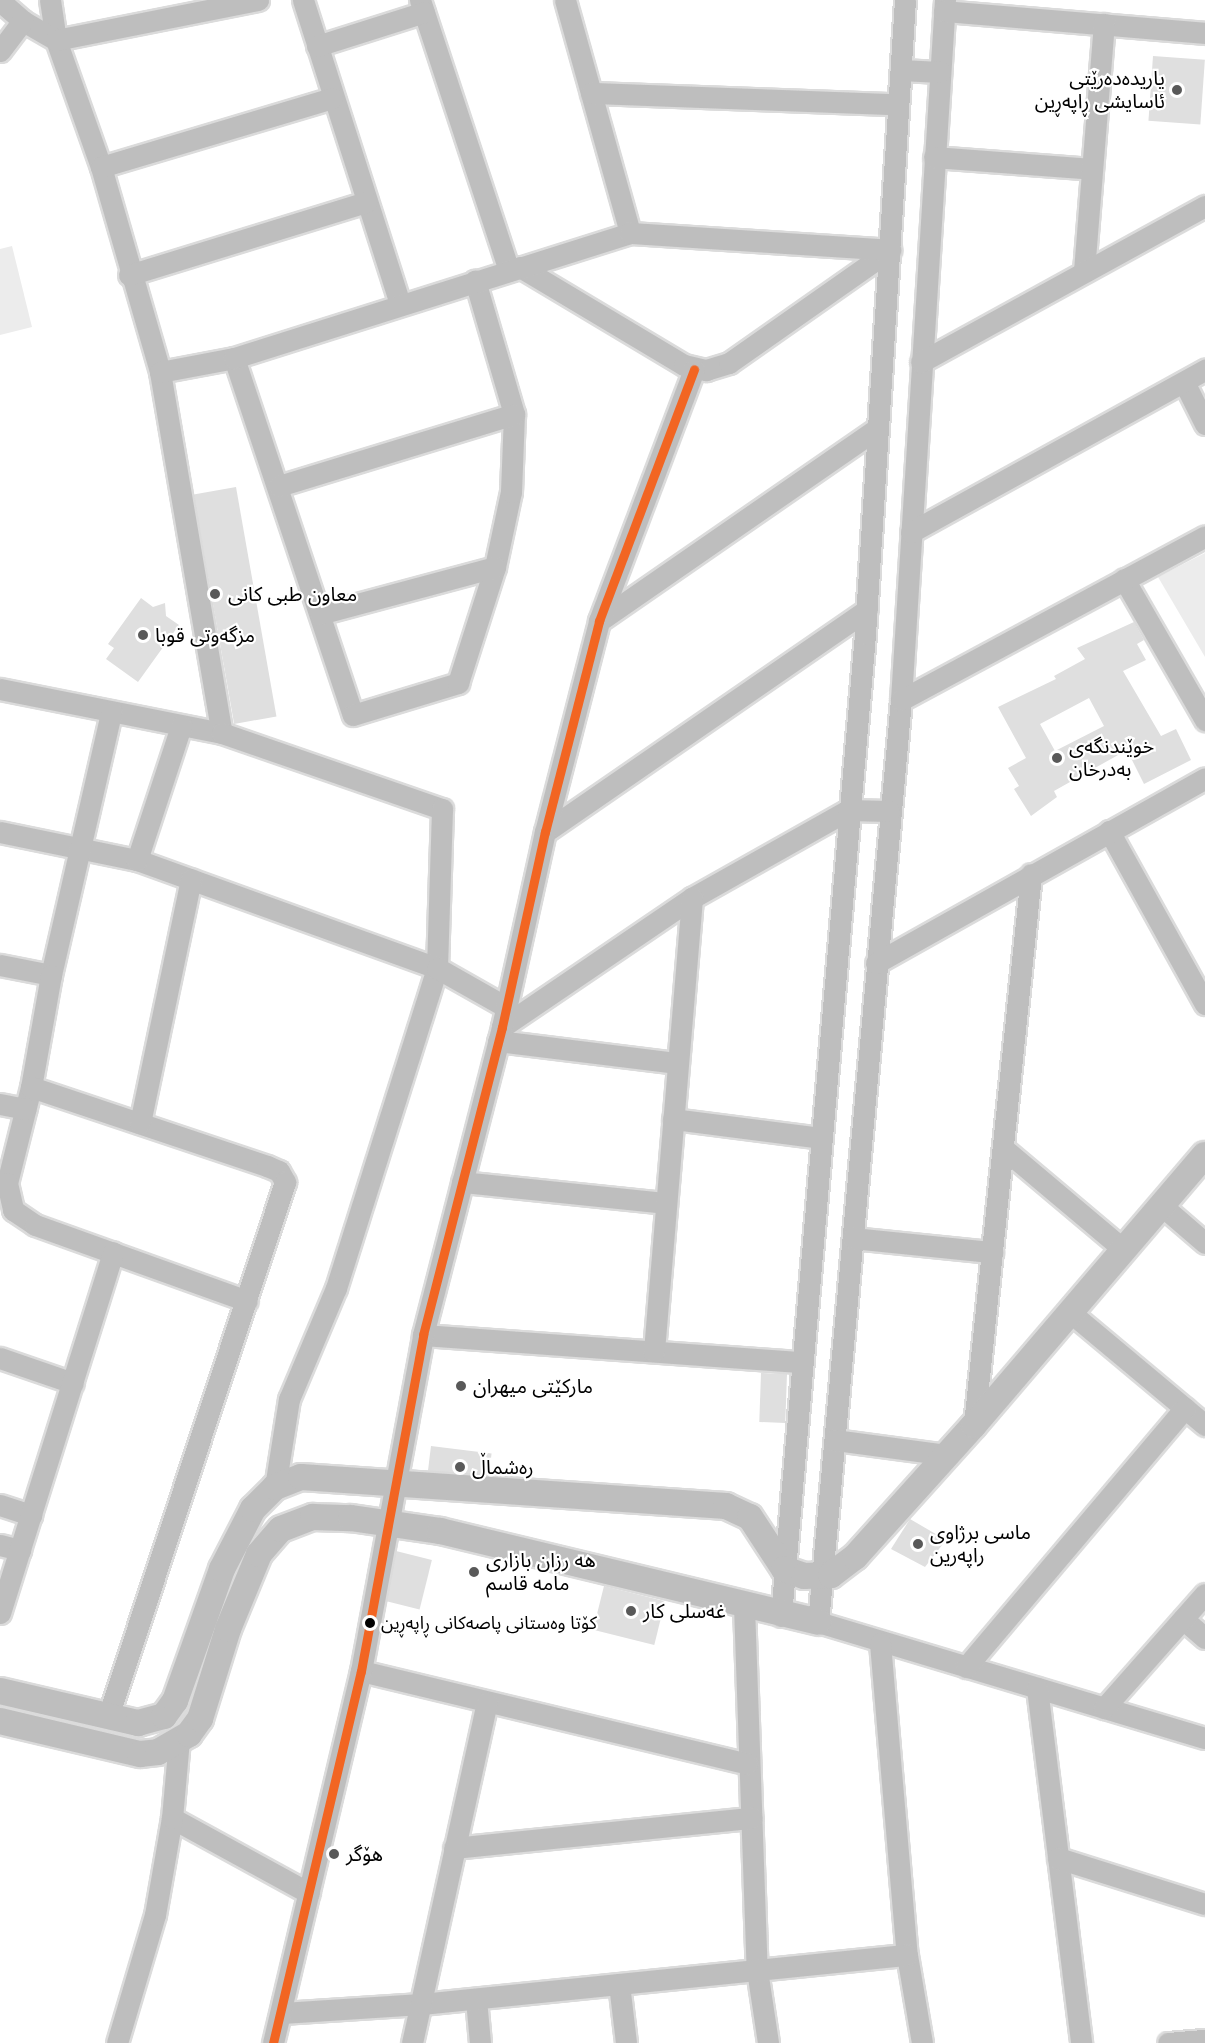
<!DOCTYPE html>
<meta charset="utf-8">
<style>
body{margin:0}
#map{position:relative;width:1205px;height:2043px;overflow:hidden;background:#fff;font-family:"Fira Sans","Noto Sans Arabic",sans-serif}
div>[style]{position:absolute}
.green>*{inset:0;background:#ececec}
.building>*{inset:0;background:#dfdfdf;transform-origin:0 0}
.roads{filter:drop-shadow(2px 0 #dbdbdb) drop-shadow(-2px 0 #dbdbdb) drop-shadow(0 2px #dbdbdb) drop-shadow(0 -2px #dbdbdb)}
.minor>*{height:21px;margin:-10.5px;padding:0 10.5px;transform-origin:10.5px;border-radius:10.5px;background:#bebebe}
.major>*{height:26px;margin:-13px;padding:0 13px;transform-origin:13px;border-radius:13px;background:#bebebe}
.bus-1>*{height:9px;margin:-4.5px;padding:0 4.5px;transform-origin:4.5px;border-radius:4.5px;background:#f26522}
.dots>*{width:16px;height:16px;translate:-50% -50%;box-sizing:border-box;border:3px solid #fff;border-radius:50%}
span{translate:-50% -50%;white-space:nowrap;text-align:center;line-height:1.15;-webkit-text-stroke:4.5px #fff;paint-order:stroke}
.bus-label{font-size:18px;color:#000}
.left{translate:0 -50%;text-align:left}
.poi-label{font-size:20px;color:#000}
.right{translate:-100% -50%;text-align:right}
</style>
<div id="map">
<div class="green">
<i style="clip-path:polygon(12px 246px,32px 327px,0 335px,0 249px)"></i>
<i style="clip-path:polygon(1205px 553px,1205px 657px,1158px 577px)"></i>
</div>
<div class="building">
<i style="left:1153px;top:56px;width:52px;height:65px;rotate:4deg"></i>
<i style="left:236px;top:487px;width:233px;height:43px;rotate:80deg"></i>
<i style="clip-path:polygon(141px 598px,153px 607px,165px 603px,166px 616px,179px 625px,138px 682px,106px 659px,114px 648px,108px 644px)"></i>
<i style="clip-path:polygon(evenodd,1134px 622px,1144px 640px,1137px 644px,1146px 660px,1123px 671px,1161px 736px,1176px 729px,1191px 760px,1144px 784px,1127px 750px,1054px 791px,1057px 797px,1031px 816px,1014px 789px,1019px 786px,1008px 768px,1026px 758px,998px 707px,1056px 679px,1054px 676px,1085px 659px,1077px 648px,1134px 622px,1089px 698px,1104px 726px,1055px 751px,1040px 724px,1089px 698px)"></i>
<i style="left:761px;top:1373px;width:26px;height:49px;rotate:2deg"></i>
<i style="left:431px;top:1446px;width:61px;height:25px;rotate:7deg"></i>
<i style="clip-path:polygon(910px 1519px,946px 1540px,925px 1567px,891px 1549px)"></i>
<i style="left:396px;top:1551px;width:37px;height:51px;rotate:14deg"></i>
<i style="left:604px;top:1586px;width:63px;height:45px;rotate:14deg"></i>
</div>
<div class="roads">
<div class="minor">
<i style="left:50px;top:0;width:40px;rotate:81.5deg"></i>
<i style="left:56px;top:40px;width:135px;rotate:70.5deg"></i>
<i style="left:101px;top:167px;width:213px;rotate:73.9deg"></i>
<i style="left:160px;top:372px;width:366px;rotate:80.3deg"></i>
<i style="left:303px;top:0;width:319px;rotate:72.3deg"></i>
<i style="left:420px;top:0;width:285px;rotate:71.8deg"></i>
<i style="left:565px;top:0;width:242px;rotate:74.4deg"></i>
<i style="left:945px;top:0;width:701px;rotate:93.6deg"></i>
<i style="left:901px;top:700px;width:926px;rotate:95.14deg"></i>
<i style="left:818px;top:1622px;width:404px;rotate:16.7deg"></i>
<i style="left:0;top:1px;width:30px;rotate:41deg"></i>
<i style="left:23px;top:21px;width:38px;rotate:30deg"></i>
<i style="left:56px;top:40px;width:206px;rotate:-11.2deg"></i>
<i style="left:944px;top:11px;width:262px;rotate:4.8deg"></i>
<i style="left:317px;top:46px;width:112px;rotate:-17.6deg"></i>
<i style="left:0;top:51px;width:38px;rotate:-53deg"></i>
<i style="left:901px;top:70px;width:39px;rotate:3deg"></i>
<i style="left:591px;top:93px;width:307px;rotate:2.1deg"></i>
<i style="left:934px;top:157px;width:158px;rotate:4.3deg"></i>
<i style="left:101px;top:167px;width:241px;rotate:-16.6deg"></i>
<i style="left:520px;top:267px;width:191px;rotate:30.9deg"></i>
<i style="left:684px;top:365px;width:23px;rotate:13deg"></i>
<i style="left:706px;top:370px;width:24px;rotate:-17deg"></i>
<i style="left:729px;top:363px;width:197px;rotate:-35.1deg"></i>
<i style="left:1084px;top:271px;width:248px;rotate:-85.4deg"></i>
<i style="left:129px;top:275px;width:249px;rotate:-17.1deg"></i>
<i style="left:234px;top:358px;width:376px;rotate:71.6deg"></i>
<i style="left:353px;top:715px;width:110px;rotate:-16.9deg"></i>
<i style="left:458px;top:683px;width:122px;rotate:-72.3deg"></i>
<i style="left:495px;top:567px;width:77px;rotate:-78deg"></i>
<i style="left:511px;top:492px;width:78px;rotate:-87.8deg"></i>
<i style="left:514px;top:414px;width:139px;rotate:-106.3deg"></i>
<i style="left:921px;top:362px;width:324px;rotate:-28.8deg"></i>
<i style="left:160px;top:372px;width:75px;rotate:-10.7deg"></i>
<i style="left:234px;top:358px;width:415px;rotate:-17.5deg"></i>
<i style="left:630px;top:233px;width:261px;rotate:3.7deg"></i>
<i style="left:1184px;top:382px;width:47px;rotate:63.4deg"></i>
<i style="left:279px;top:486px;width:246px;rotate:-17deg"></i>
<i style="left:911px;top:532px;width:336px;rotate:-28.9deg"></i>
<i style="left:1124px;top:579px;width:163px;rotate:60.1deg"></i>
<i style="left:320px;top:614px;width:181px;rotate:-15deg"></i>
<i style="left:599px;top:621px;width:339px;rotate:-34.7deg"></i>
<i style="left:0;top:689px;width:226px;rotate:11.2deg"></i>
<i style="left:222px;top:733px;width:233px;rotate:19.1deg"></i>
<i style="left:442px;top:809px;width:159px;rotate:91.8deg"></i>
<i style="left:437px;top:968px;width:336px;rotate:107.5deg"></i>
<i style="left:336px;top:1288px;width:121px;rotate:112.9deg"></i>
<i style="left:289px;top:1399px;width:89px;rotate:99deg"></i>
<i style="left:901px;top:700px;width:345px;rotate:-28.3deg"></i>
<i style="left:1109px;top:831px;width:198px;rotate:61deg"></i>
<i style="left:0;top:832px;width:140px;rotate:11.6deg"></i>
<i style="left:137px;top:860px;width:319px;rotate:19.8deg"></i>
<i style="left:437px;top:968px;width:79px;rotate:29.5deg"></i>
<i style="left:545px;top:832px;width:391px;rotate:-34.6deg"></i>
<i style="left:137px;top:860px;width:141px;rotate:-71.8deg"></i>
<i style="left:876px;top:963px;width:377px;rotate:-29.3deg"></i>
<i style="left:0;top:965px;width:52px;rotate:11.1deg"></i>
<i style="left:51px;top:975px;width:270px;rotate:-77.1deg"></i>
<i style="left:51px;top:975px;width:114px;rotate:100.1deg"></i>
<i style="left:31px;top:1087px;width:99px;rotate:104deg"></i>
<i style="left:7px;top:1183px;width:28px;rotate:77deg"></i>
<i style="left:13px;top:1210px;width:27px;rotate:34deg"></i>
<i style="left:35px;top:1225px;width:225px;rotate:19.7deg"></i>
<i style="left:502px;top:1027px;width:230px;rotate:-34.2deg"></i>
<i style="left:692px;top:898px;width:179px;rotate:-29.4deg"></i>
<i style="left:848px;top:810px;width:41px;rotate:1.4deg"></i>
<i style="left:498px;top:1041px;width:181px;rotate:7deg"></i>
<i style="left:31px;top:1087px;width:249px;rotate:18.5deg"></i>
<i style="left:267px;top:1166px;width:13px;rotate:23deg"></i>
<i style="left:279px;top:1171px;width:13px;rotate:61deg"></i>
<i style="left:285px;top:1182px;width:564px;rotate:108.31deg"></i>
<i style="left:0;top:1104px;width:26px;rotate:11deg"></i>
<i style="left:673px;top:1119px;width:150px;rotate:7.3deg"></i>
<i style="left:140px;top:1123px;width:249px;rotate:-78.2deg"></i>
<i style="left:1003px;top:1148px;width:158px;rotate:40.1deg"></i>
<i style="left:462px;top:1182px;width:205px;rotate:5.9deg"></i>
<i style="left:1161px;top:1205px;width:58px;rotate:40.8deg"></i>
<i style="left:853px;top:1238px;width:140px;rotate:5.8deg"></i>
<i style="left:1071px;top:1313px;width:175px;rotate:39.9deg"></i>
<i style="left:423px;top:1335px;width:380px;rotate:4.1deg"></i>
<i style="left:654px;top:1351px;width:455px;rotate:-85.2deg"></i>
<i style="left:0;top:1358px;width:77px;rotate:18.9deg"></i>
<i style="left:974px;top:1425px;width:554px;rotate:-84.09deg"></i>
<i style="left:835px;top:1440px;width:113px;rotate:7.6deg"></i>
<i style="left:0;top:1505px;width:33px;rotate:18deg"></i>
<i style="left:0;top:1545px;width:21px;rotate:14deg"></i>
<i style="left:744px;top:1606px;width:364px;rotate:88deg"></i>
<i style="left:757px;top:1970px;width:74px;rotate:81.4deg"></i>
<i style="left:0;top:1613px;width:378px;rotate:-72.6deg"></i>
<i style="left:781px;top:1616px;width:986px;rotate:-85.11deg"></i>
<i style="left:865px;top:634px;width:635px;rotate:-86.39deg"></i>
<i style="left:1183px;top:1619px;width:29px;rotate:41deg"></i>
<i style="left:880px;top:1643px;width:313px;rotate:85.1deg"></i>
<i style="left:907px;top:1955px;width:89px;rotate:80.3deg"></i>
<i style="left:966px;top:1667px;width:339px;rotate:-49.8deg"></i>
<i style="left:361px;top:1671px;width:397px;rotate:13.5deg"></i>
<i style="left:1037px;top:1688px;width:358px;rotate:82.9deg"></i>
<i style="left:1104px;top:1708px;width:152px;rotate:-48.5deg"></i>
<i style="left:172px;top:1818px;width:156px;rotate:28.7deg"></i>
<i style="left:454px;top:1848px;width:299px;rotate:-5.8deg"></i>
<i style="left:1058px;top:1858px;width:154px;rotate:17.4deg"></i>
<i style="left:619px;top:1984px;width:59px;rotate:83.2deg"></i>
<i style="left:476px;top:1999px;width:44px;rotate:84.8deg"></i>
<i style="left:281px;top:2013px;width:141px;rotate:-3.7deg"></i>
<i style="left:422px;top:2004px;width:487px;rotate:-5.8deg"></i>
<i style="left:117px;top:2043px;width:134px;rotate:-73.5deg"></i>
<i style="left:155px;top:1915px;width:98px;rotate:-80.1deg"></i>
<i style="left:172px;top:1818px;width:78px;rotate:-84.9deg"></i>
<i style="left:273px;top:2043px;width:382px;rotate:-76.7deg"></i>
<i style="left:361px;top:1671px;width:342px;rotate:-79.5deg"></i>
<i style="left:423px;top:1335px;width:318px;rotate:-75.6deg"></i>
<i style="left:502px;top:1027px;width:200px;rotate:-77.6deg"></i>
<i style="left:545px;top:832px;width:218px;rotate:-75.6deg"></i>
<i style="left:599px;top:621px;width:269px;rotate:-69.3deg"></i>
<i style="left:412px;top:2043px;width:348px;rotate:-77.6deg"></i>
<i style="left:1168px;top:2043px;width:37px;rotate:-5deg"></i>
</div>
<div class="major">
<i style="left:0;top:1691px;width:142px;rotate:13.1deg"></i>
<i style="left:138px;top:1723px;width:27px;rotate:-15deg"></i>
<i style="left:164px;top:1716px;width:19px;rotate:-54deg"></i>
<i style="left:175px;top:1701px;width:140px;rotate:-70.4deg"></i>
<i style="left:222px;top:1569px;width:68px;rotate:-62.7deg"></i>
<i style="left:253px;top:1509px;width:31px;rotate:-45deg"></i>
<i style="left:275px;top:1487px;width:28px;rotate:-21deg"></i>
<i style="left:301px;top:1477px;width:426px;rotate:3.9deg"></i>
<i style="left:726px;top:1506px;width:26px;rotate:25deg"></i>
<i style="left:750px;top:1517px;width:62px;rotate:56.8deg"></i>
<i style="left:784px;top:1569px;width:21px;rotate:19deg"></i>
<i style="left:804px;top:1576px;width:27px;rotate:-2deg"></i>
<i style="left:831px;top:1575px;width:30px;rotate:-37deg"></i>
<i style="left:855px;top:1557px;width:178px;rotate:-48deg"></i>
<i style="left:974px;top:1425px;width:355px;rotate:-49.5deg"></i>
<i style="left:0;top:1721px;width:144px;rotate:13.3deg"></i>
<i style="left:140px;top:1754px;width:18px;rotate:-6deg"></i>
<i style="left:158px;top:1752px;width:36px;rotate:-30deg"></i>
<i style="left:189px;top:1734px;width:19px;rotate:-54deg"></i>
<i style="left:200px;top:1719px;width:94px;rotate:-72.7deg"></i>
<i style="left:228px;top:1629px;width:81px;rotate:-67.5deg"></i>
<i style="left:259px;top:1554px;width:33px;rotate:-49deg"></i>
<i style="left:281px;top:1529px;width:34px;rotate:-21deg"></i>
<i style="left:313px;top:1517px;width:38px;rotate:2deg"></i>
<i style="left:351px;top:1518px;width:90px;rotate:8.3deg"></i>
<i style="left:440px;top:1531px;width:389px;rotate:13.5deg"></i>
</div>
</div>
<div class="bus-1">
<i style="left:273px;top:2043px;width:382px;rotate:-76.7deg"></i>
<i style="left:361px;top:1671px;width:342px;rotate:-79.5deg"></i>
<i style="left:423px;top:1335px;width:318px;rotate:-75.6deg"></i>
<i style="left:502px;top:1027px;width:200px;rotate:-77.6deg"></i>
<i style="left:545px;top:832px;width:218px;rotate:-75.6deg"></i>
<i style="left:599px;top:621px;width:269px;rotate:-69.3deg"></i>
</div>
<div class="dots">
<i style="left:1177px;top:90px;background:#595959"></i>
<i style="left:215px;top:594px;background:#595959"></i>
<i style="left:143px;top:635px;background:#595959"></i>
<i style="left:1057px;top:758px;background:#595959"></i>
<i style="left:461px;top:1386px;background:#595959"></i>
<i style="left:460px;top:1467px;background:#595959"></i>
<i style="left:918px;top:1544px;background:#595959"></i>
<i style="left:474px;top:1572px;background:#595959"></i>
<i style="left:631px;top:1611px;background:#595959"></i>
<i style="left:370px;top:1623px;background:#000"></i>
<i style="left:334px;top:1854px;background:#595959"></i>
</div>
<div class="bus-label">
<span class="left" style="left:381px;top:1623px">كۆتا وەستانی پاصەکانی ڕاپەڕین</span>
</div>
<div class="poi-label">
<span class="right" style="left:1165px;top:90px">یاریدەدەرێتی<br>ئاسایشی ڕاپەڕین</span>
<span class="left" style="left:228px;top:594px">معاون طبی کانی</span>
<span class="left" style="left:155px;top:635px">مزگەوتی قوبا</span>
<span class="left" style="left:1069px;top:758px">خوێندنگەی<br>بەدرخان</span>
<span class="left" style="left:473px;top:1386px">مارکێتی میهران</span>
<span class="left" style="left:472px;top:1467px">رەشماڵ</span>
<span class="left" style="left:930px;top:1544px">ماسی برژاوی<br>راپەرین</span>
<span class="left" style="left:486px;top:1572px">هه رزان بازارى<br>مامه قاسم</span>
<span class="left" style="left:643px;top:1611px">غەسلی کار</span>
<span class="left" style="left:346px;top:1854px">هۆگر</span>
</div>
</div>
